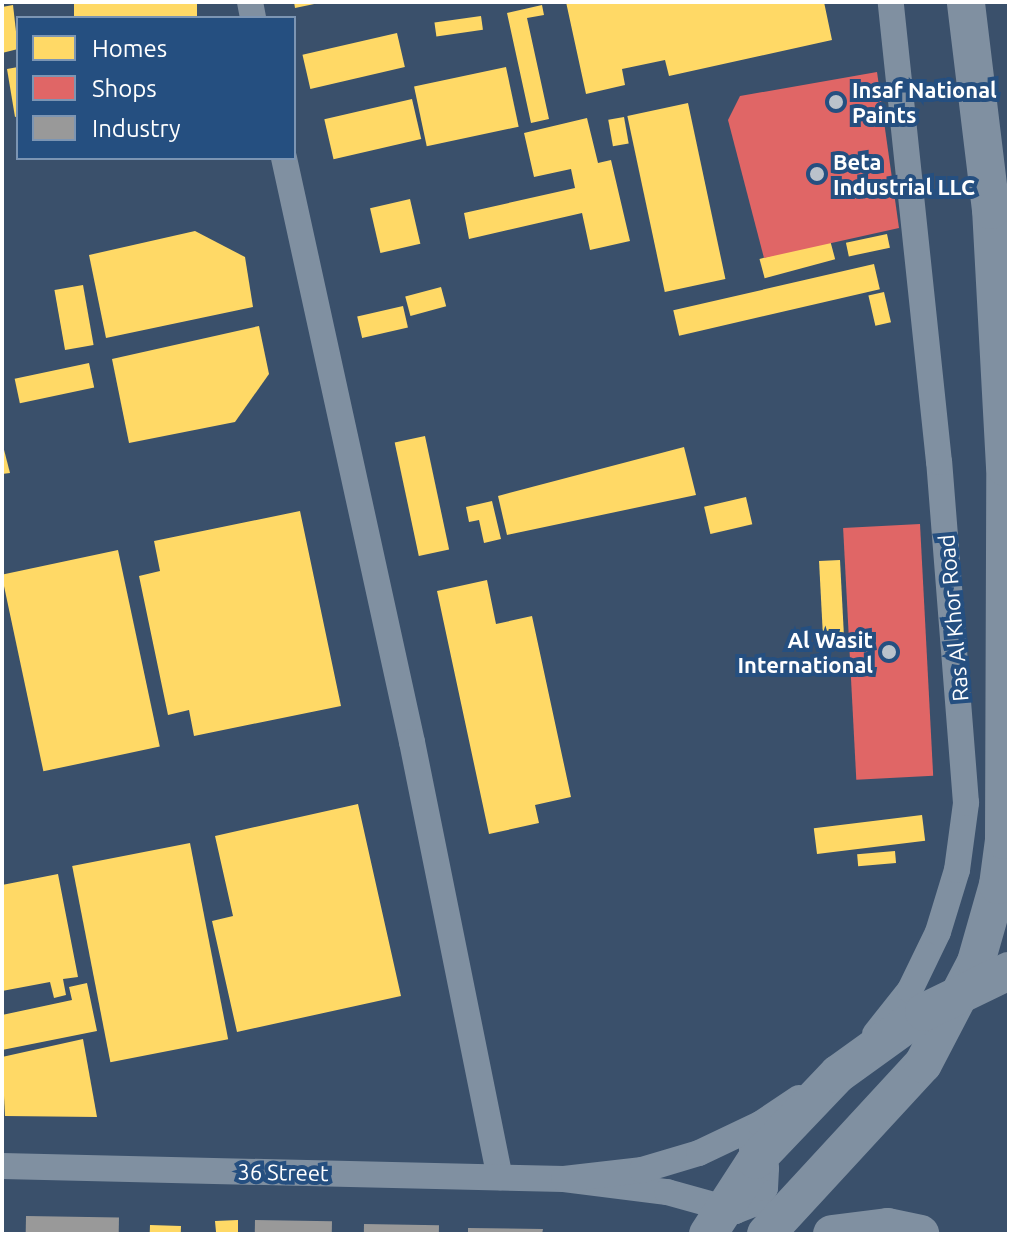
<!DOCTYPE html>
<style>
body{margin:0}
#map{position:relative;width:1011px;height:1236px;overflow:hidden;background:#3a506b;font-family:Ubuntu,sans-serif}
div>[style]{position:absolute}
.homes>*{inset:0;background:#ffd966;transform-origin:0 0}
.shops>*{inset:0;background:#e06666;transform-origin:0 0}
.industry>*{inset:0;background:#999;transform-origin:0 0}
.minor>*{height:26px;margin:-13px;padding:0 13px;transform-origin:13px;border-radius:13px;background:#8090a1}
.highway>*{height:38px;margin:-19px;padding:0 19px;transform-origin:19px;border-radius:19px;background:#8090a1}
.highway-bridge>*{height:38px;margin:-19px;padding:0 19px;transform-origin:19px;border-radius:19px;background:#8090a1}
.dots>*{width:22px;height:22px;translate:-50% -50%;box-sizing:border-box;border:4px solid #254f80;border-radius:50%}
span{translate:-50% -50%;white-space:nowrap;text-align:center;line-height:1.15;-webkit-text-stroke:8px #254f80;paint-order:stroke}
.poi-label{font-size:22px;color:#fff;font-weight:700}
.left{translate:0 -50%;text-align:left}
.right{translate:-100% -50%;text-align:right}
.street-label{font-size:22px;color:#fff}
.frame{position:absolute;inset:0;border:4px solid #fff;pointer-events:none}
.legend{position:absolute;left:16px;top:16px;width:280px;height:144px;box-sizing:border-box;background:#254f80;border:2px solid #7c95b3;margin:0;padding:10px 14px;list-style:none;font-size:24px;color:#fff}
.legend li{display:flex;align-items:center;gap:16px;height:40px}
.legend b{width:40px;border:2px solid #7c95b3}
</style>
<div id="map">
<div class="homes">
<i style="left:74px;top:2px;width:123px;height:16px"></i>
<i style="clip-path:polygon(294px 2px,319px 2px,319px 3px,295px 8px)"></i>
<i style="clip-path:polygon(566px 2px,824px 2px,832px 40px,669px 76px,665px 60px,622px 69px,625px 85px,586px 94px)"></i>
<i style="clip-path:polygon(13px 5px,18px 49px,2px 53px,2px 7px)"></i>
<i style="clip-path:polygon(542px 5px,544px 15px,527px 18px,549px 119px,531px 123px,507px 13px)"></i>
<i style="left:481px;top:16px;width:14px;height:47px;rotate:82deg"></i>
<i style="left:397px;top:33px;width:35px;height:97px;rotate:77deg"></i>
<i style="clip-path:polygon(18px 67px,18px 116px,15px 117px,7px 69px)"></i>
<i style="left:506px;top:67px;width:61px;height:94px;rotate:78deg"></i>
<i style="left:412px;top:99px;width:41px;height:90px;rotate:77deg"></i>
<i style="left:688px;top:103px;width:180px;height:62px;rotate:78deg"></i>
<i style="left:624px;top:117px;width:27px;height:16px;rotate:80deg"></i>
<i style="clip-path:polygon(587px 118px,598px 163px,611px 160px,630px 241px,590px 250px,582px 213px,469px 239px,464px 213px,575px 188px,571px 169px,534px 177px,524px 133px)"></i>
<i style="left:410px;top:199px;width:46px;height:41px;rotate:77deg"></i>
<i style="clip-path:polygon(195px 231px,245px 257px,253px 307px,106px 338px,89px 255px)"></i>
<i style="left:887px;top:234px;width:14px;height:42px;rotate:78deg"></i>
<i style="left:830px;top:240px;width:20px;height:73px;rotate:75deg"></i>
<i style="left:874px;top:264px;width:26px;height:206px;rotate:77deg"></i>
<i style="left:83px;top:285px;width:61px;height:29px;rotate:80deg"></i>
<i style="left:441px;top:287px;width:20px;height:37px;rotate:75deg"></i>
<i style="left:884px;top:292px;width:31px;height:16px;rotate:77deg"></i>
<i style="left:403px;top:306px;width:22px;height:47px;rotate:77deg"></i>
<i style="clip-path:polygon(259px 326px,269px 374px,235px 422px,129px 443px,112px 359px)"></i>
<i style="left:89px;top:363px;width:25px;height:76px;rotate:78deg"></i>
<i style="left:425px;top:436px;width:116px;height:31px;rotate:78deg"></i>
<i style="clip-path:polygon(2px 442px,10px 473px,2px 474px)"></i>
<i style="clip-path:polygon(684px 447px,696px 495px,507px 535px,498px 496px)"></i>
<i style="left:746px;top:497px;width:28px;height:43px;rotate:77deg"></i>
<i style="clip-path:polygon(492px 501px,501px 539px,484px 543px,479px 520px,469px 522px,466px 507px)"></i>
<i style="clip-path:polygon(300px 511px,341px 706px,194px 736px,189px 710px,168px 715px,139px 576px,160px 571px,154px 541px)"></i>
<i style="left:118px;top:550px;width:201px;height:119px;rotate:78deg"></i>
<i style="left:840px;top:560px;width:73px;height:21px;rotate:87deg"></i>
<i style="clip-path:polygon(487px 580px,496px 624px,532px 616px,571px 797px,535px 805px,539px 823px,489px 834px,437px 591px)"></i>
<i style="clip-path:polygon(358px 804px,401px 996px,237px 1032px,212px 921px,233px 916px,215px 836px)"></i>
<i style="left:922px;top:815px;width:26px;height:109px;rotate:83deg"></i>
<i style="left:190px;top:843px;width:200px;height:120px;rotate:79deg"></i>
<i style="left:895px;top:851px;width:12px;height:38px;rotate:85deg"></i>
<i style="clip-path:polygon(58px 874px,78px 977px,63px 979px,66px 995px,54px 998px,50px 982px,2px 991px,2px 885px)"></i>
<i style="clip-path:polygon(87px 983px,97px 1031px,2px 1050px,2px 1015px,72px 1000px,69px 987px)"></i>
<i style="clip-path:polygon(83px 1039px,97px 1117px,5px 1116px,2px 1057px)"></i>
<i style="clip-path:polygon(238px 1220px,238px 1234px,216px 1232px,215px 1221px)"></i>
<i style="left:150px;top:1225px;width:31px;height:9px;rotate:2deg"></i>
</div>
<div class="shops">
<i style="clip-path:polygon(877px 72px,899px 228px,764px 258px,728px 120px,740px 96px)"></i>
<i style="left:920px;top:524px;width:252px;height:77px;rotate:87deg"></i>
</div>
<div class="industry">
<i style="left:26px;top:1216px;width:93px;height:18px;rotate:1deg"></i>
<i style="left:255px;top:1220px;width:77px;height:14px;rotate:1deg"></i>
<i style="left:364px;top:1224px;width:75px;height:10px;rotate:1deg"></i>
<i style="clip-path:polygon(468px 1228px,543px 1229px,542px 1234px,468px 1234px)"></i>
</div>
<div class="minor">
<i style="left:250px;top:2px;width:16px;rotate:79deg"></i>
<i style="left:284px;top:158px;width:598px;rotate:77.64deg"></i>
<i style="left:412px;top:742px;width:444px;rotate:78.6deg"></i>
<i style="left:875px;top:1034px;width:56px;rotate:-51.5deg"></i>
<i style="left:910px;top:990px;width:64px;rotate:-64.2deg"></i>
<i style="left:938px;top:932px;width:65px;rotate:-73deg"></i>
<i style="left:957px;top:870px;width:68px;rotate:-82.3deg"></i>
<i style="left:966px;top:803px;width:342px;rotate:-94.5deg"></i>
<i style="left:939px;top:462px;width:462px;rotate:-96deg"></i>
<i style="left:2px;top:1166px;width:562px;rotate:1.33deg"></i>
<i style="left:564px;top:1179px;width:104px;rotate:7.2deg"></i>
<i style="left:667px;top:1192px;width:71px;rotate:15.6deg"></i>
<i style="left:735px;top:1211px;width:19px;rotate:-21deg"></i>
<i style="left:753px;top:1204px;width:20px;rotate:-53deg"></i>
<i style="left:765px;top:1188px;width:20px;rotate:-87deg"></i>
<i style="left:766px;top:1168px;width:24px;rotate:-126deg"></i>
<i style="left:564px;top:1179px;width:79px;rotate:-6.6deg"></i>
<i style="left:642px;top:1170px;width:59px;rotate:-16.6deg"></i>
<i style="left:699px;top:1153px;width:68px;rotate:-25.4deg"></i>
<i style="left:760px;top:1124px;width:47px;rotate:-33.7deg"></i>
</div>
<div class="highway">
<i style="left:766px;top:1234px;width:231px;rotate:-47.3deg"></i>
<i style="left:923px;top:1064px;width:115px;rotate:-62.5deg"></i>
<i style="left:976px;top:962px;width:80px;rotate:-74.1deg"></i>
<i style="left:998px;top:885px;width:45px;rotate:-82.4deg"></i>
<i style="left:1004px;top:840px;width:373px;rotate:-89.8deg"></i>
<i style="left:1005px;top:467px;width:257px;rotate:-93.1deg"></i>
<i style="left:991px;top:210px;width:209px;rotate:-96.9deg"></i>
<i style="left:832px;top:1234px;width:56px;rotate:-7.1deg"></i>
<i style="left:888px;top:1227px;width:33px;rotate:12deg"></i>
</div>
<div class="highway-bridge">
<i style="left:708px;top:1234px;width:88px;rotate:-57deg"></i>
<i style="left:756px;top:1160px;width:119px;rotate:-46.4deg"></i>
<i style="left:838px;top:1074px;width:106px;rotate:-35.8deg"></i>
<i style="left:924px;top:1012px;width:94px;rotate:-25.8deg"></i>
</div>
<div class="dots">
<i style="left:836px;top:102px;background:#bac2cb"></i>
<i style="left:817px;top:174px;background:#bac2cb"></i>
<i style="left:889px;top:652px;background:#bac2cb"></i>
</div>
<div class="poi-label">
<span class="left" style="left:852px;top:102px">Insaf National<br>Paints</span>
<span class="left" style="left:833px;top:174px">Beta<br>Industrial LLC</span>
<span class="right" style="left:873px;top:652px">Al Wasit<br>International</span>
</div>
<div class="street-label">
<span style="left:953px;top:618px;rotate:-95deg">Ras Al Khor Road</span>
<span style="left:283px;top:1172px;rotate:1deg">36 Street</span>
</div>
<div class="frame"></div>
<ul class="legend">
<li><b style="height:22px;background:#ffd966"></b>Homes</li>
<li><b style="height:22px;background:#e06666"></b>Shops</li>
<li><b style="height:22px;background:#999"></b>Industry</li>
</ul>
</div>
